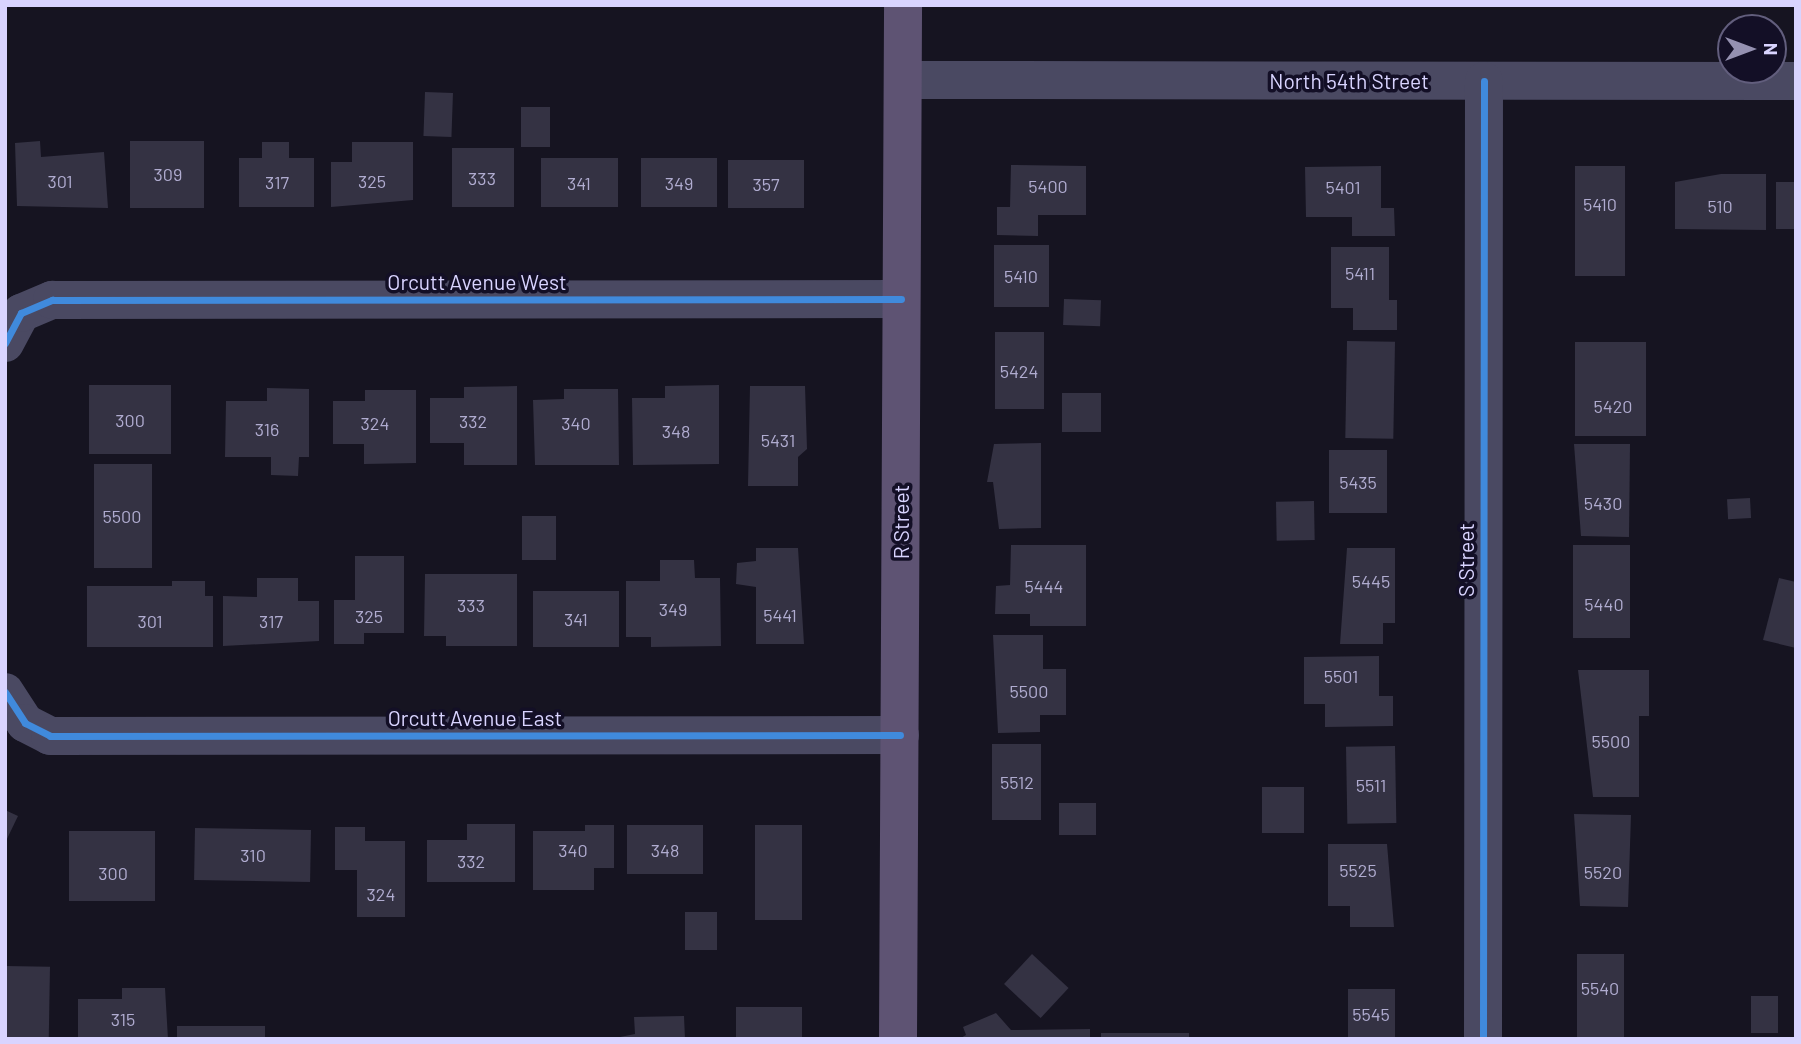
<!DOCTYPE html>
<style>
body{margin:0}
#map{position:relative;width:1801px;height:1044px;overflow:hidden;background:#161421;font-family:Barlow,sans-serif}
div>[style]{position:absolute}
.building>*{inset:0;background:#343243;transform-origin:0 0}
.minor>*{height:38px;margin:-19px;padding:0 19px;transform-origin:19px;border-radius:19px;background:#4a4962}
.major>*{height:38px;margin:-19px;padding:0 19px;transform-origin:19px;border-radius:19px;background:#5e5373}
.cycleway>*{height:7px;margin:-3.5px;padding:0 3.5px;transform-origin:3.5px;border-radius:3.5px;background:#408adc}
span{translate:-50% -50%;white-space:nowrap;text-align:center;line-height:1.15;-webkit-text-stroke:7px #130f26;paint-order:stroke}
.number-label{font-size:18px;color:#b0acd0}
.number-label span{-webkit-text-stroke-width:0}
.street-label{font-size:21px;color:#d9d4ff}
.frame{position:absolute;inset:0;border:7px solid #d9d4ff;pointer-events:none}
.north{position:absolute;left:1717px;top:14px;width:70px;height:70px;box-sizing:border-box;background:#130f26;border:2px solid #625e7d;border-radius:50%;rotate:90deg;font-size:19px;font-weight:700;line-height:28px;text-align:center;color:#d9d4ff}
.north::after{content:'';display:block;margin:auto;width:24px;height:32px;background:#9591b1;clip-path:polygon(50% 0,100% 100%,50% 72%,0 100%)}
</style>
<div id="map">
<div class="building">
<i style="left:425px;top:92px;width:28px;height:44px;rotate:2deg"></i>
<i style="left:521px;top:107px;width:29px;height:40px"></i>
<i style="clip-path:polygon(40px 141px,41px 157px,104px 152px,108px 208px,17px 206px,15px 143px)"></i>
<i style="left:130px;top:141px;width:74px;height:67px"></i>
<i style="clip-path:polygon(262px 142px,289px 142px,289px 158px,314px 158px,314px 207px,239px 207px,239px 158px,262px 158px)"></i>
<i style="clip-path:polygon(352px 142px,413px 142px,413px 200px,331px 207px,331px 162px,352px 162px)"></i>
<i style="left:452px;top:148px;width:62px;height:59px"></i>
<i style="left:618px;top:158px;width:49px;height:77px;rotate:90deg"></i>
<i style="left:641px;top:158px;width:76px;height:49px"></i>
<i style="left:728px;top:160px;width:76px;height:48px"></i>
<i style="clip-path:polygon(1011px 165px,1086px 166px,1086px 215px,1038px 215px,1038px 236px,997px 235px,997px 207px,1010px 207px)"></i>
<i style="clip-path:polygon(1381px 166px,1381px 208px,1394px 208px,1395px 236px,1352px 236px,1352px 217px,1306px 217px,1305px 167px)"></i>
<i style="left:1575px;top:166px;width:50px;height:110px"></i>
<i style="clip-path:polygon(1721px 174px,1766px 174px,1766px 230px,1675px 229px,1675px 182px)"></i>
<i style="left:1776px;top:182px;width:20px;height:47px"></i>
<i style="left:994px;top:245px;width:55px;height:62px"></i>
<i style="clip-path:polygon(1331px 247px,1389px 247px,1389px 300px,1397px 300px,1397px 330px,1353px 330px,1353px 308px,1331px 308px)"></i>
<i style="left:1064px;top:299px;width:37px;height:26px;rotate:2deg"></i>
<i style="left:995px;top:332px;width:49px;height:77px"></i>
<i style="left:1347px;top:341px;width:48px;height:97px;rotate:1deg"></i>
<i style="left:1575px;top:342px;width:71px;height:94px"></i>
<i style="left:89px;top:385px;width:82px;height:69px"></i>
<i style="clip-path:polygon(719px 385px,719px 464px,633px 465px,632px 398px,665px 398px,665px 386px)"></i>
<i style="clip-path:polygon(517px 386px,517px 465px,464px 465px,464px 443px,430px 443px,430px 398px,464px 398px,464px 387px)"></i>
<i style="clip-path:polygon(750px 386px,805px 386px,807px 449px,798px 457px,798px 486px,748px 486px)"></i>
<i style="clip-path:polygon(267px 388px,309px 389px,309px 457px,299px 457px,298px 476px,271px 475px,271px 457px,225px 457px,226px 401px,267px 401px)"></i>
<i style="clip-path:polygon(564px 389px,618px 389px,619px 465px,535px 465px,533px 400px,564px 399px)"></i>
<i style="clip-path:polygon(365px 390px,416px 390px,416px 463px,364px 464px,364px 444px,333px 444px,333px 401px,365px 401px)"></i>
<i style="left:1062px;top:393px;width:39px;height:39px"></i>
<i style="clip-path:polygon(1041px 443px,1041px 528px,999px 529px,993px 482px,987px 482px,994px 444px)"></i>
<i style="clip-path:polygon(1574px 444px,1630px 444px,1629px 537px,1581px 536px)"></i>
<i style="left:1329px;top:450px;width:58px;height:63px"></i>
<i style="left:94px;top:464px;width:58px;height:104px"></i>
<i style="left:1750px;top:498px;width:20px;height:23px;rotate:87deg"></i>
<i style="left:1314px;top:501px;width:39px;height:38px;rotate:89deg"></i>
<i style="left:522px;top:516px;width:34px;height:44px"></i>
<i style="clip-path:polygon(1011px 545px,1086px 545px,1086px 626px,1030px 626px,1030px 614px,995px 614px,996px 586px,1010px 585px)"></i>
<i style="left:1573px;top:545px;width:57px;height:93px"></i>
<i style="clip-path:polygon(756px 548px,798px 548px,804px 644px,756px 644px,756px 587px,736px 584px,737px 563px,756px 561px)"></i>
<i style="clip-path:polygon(1347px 548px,1395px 548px,1395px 623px,1383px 623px,1383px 644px,1340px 644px)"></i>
<i style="clip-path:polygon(355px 556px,404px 556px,404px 633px,364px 633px,364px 644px,334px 644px,334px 600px,355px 600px)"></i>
<i style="clip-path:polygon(660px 560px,694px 560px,695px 578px,720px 578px,721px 646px,651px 647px,651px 637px,626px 637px,626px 581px,660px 581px)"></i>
<i style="clip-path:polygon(425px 574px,517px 574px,517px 646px,446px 646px,446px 636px,424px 636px)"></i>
<i style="clip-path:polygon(257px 578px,298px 578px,298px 601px,319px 601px,319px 641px,223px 646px,223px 596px,257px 597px)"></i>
<i style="clip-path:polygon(1779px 578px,1796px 582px,1796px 648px,1763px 640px)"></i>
<i style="clip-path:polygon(172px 581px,205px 581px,205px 596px,213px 596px,213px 647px,87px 647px,87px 586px,172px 586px)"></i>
<i style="left:533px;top:591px;width:86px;height:56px"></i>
<i style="clip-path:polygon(993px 635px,1043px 635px,1043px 669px,1066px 669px,1066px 715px,1040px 715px,1040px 732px,998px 733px)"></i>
<i style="clip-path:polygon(1379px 656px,1379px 696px,1393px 696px,1393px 726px,1325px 727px,1325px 704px,1304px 704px,1304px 657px)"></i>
<i style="clip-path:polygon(1578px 670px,1649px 670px,1649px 716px,1639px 716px,1639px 797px,1593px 797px)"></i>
<i style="left:992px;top:744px;width:49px;height:76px"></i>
<i style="left:1395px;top:746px;width:77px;height:49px;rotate:89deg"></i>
<i style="left:1262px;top:787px;width:42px;height:46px"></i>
<i style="left:1096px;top:803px;width:32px;height:37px;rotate:90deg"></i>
<i style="clip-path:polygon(5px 810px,18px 816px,5px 843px)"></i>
<i style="clip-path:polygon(1574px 814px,1631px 815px,1628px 907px,1580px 906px)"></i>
<i style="clip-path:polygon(467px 824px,515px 824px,515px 882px,427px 882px,427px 840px,467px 840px)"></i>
<i style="clip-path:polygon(585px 825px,614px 825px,614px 868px,594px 868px,594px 890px,533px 890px,533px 831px,585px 831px)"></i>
<i style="left:703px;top:825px;width:49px;height:76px;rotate:90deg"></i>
<i style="left:755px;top:825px;width:47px;height:95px"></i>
<i style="clip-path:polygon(335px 827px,365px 827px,365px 841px,405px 841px,405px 917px,357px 917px,357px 870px,335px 870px)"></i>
<i style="left:195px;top:828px;width:116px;height:52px;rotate:1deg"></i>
<i style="left:69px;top:831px;width:86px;height:70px"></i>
<i style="clip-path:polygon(1328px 844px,1387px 844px,1394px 927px,1350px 927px,1350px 906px,1328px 906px)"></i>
<i style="left:685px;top:912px;width:32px;height:38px"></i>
<i style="left:1032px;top:954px;width:50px;height:41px;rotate:43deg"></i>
<i style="left:1577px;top:954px;width:47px;height:85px"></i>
<i style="left:5px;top:966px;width:45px;height:73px;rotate:1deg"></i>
<i style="clip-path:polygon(122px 988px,165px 988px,168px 1039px,78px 1039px,78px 999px,122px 999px)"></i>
<i style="left:1348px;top:989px;width:47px;height:50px"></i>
<i style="left:1751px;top:996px;width:27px;height:37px"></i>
<i style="left:736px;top:1007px;width:66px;height:32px"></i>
<i style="clip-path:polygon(996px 1013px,1011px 1030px,1090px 1029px,1090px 1039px,959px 1039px,966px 1035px,963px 1027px)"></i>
<i style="clip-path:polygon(684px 1016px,685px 1039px,610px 1039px,635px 1034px,634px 1017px)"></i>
<i style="left:177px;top:1026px;width:88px;height:13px"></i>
<i style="left:1101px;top:1033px;width:88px;height:6px"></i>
</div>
<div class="minor">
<i style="left:903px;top:80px;width:893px;rotate:0.06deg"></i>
<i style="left:5px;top:343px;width:34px;rotate:-62deg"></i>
<i style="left:21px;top:313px;width:34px;rotate:-23deg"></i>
<i style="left:52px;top:300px;width:849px;rotate:-0.07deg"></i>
<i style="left:5px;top:692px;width:37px;rotate:57deg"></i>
<i style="left:25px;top:723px;width:28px;rotate:27deg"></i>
<i style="left:50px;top:736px;width:850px;rotate:-0.07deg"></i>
<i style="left:1483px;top:1039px;width:958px;rotate:-89.94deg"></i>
</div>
<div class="major">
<i style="left:898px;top:1039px;width:1034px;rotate:-89.72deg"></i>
</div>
<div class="cycleway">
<i style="left:5px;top:343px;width:34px;rotate:-62deg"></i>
<i style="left:21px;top:313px;width:34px;rotate:-23deg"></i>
<i style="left:52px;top:300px;width:849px;rotate:-0.07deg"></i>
<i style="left:5px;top:692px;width:37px;rotate:57deg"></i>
<i style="left:25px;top:723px;width:28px;rotate:27deg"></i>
<i style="left:50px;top:736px;width:850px;rotate:-0.07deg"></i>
<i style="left:1483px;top:1039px;width:958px;rotate:-89.94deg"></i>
</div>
<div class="number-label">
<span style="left:168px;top:174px">309</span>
<span style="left:482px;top:178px">333</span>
<span style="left:60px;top:181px">301</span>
<span style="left:372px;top:181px">325</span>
<span style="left:277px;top:182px">317</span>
<span style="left:579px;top:183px">341</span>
<span style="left:679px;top:183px">349</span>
<span style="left:766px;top:184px">357</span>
<span style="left:1048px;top:186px">5400</span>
<span style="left:1343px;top:187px">5401</span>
<span style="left:1600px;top:204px">5410</span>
<span style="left:1720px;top:206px">510</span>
<span style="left:1360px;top:273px">5411</span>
<span style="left:1021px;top:276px">5410</span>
<span style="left:1019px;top:371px">5424</span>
<span style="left:1613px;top:406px">5420</span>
<span style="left:130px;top:420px">300</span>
<span style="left:473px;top:421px">332</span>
<span style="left:375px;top:423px">324</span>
<span style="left:576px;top:423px">340</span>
<span style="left:267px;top:429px">316</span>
<span style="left:676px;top:431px">348</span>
<span style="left:778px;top:440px">5431</span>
<span style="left:1358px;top:482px">5435</span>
<span style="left:1603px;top:503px">5430</span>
<span style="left:122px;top:516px">5500</span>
<span style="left:1371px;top:581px">5445</span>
<span style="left:1044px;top:586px">5444</span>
<span style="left:1604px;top:604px">5440</span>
<span style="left:471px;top:605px">333</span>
<span style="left:673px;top:609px">349</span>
<span style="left:780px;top:615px">5441</span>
<span style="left:369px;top:616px">325</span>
<span style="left:576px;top:619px">341</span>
<span style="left:150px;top:621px">301</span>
<span style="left:271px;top:621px">317</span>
<span style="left:1341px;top:676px">5501</span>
<span style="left:1029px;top:691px">5500</span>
<span style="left:1611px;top:741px">5500</span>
<span style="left:1017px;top:782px">5512</span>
<span style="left:1371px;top:785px">5511</span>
<span style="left:573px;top:850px">340</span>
<span style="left:665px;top:850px">348</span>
<span style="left:253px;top:855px">310</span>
<span style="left:471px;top:861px">332</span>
<span style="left:1358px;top:870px">5525</span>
<span style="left:1603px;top:872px">5520</span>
<span style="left:113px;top:873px">300</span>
<span style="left:381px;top:894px">324</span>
<span style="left:1600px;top:988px">5540</span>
<span style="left:1371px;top:1014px">5545</span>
<span style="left:123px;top:1019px">315</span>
</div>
<div class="street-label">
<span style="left:1349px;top:81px">North 54th Street</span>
<span style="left:477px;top:282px">Orcutt Avenue West</span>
<span style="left:901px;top:522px;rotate:-90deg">R Street</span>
<span style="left:1466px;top:560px;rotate:-90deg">S Street</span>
<span style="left:475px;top:718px">Orcutt Avenue East</span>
</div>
<div class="frame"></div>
<div class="north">N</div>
</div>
